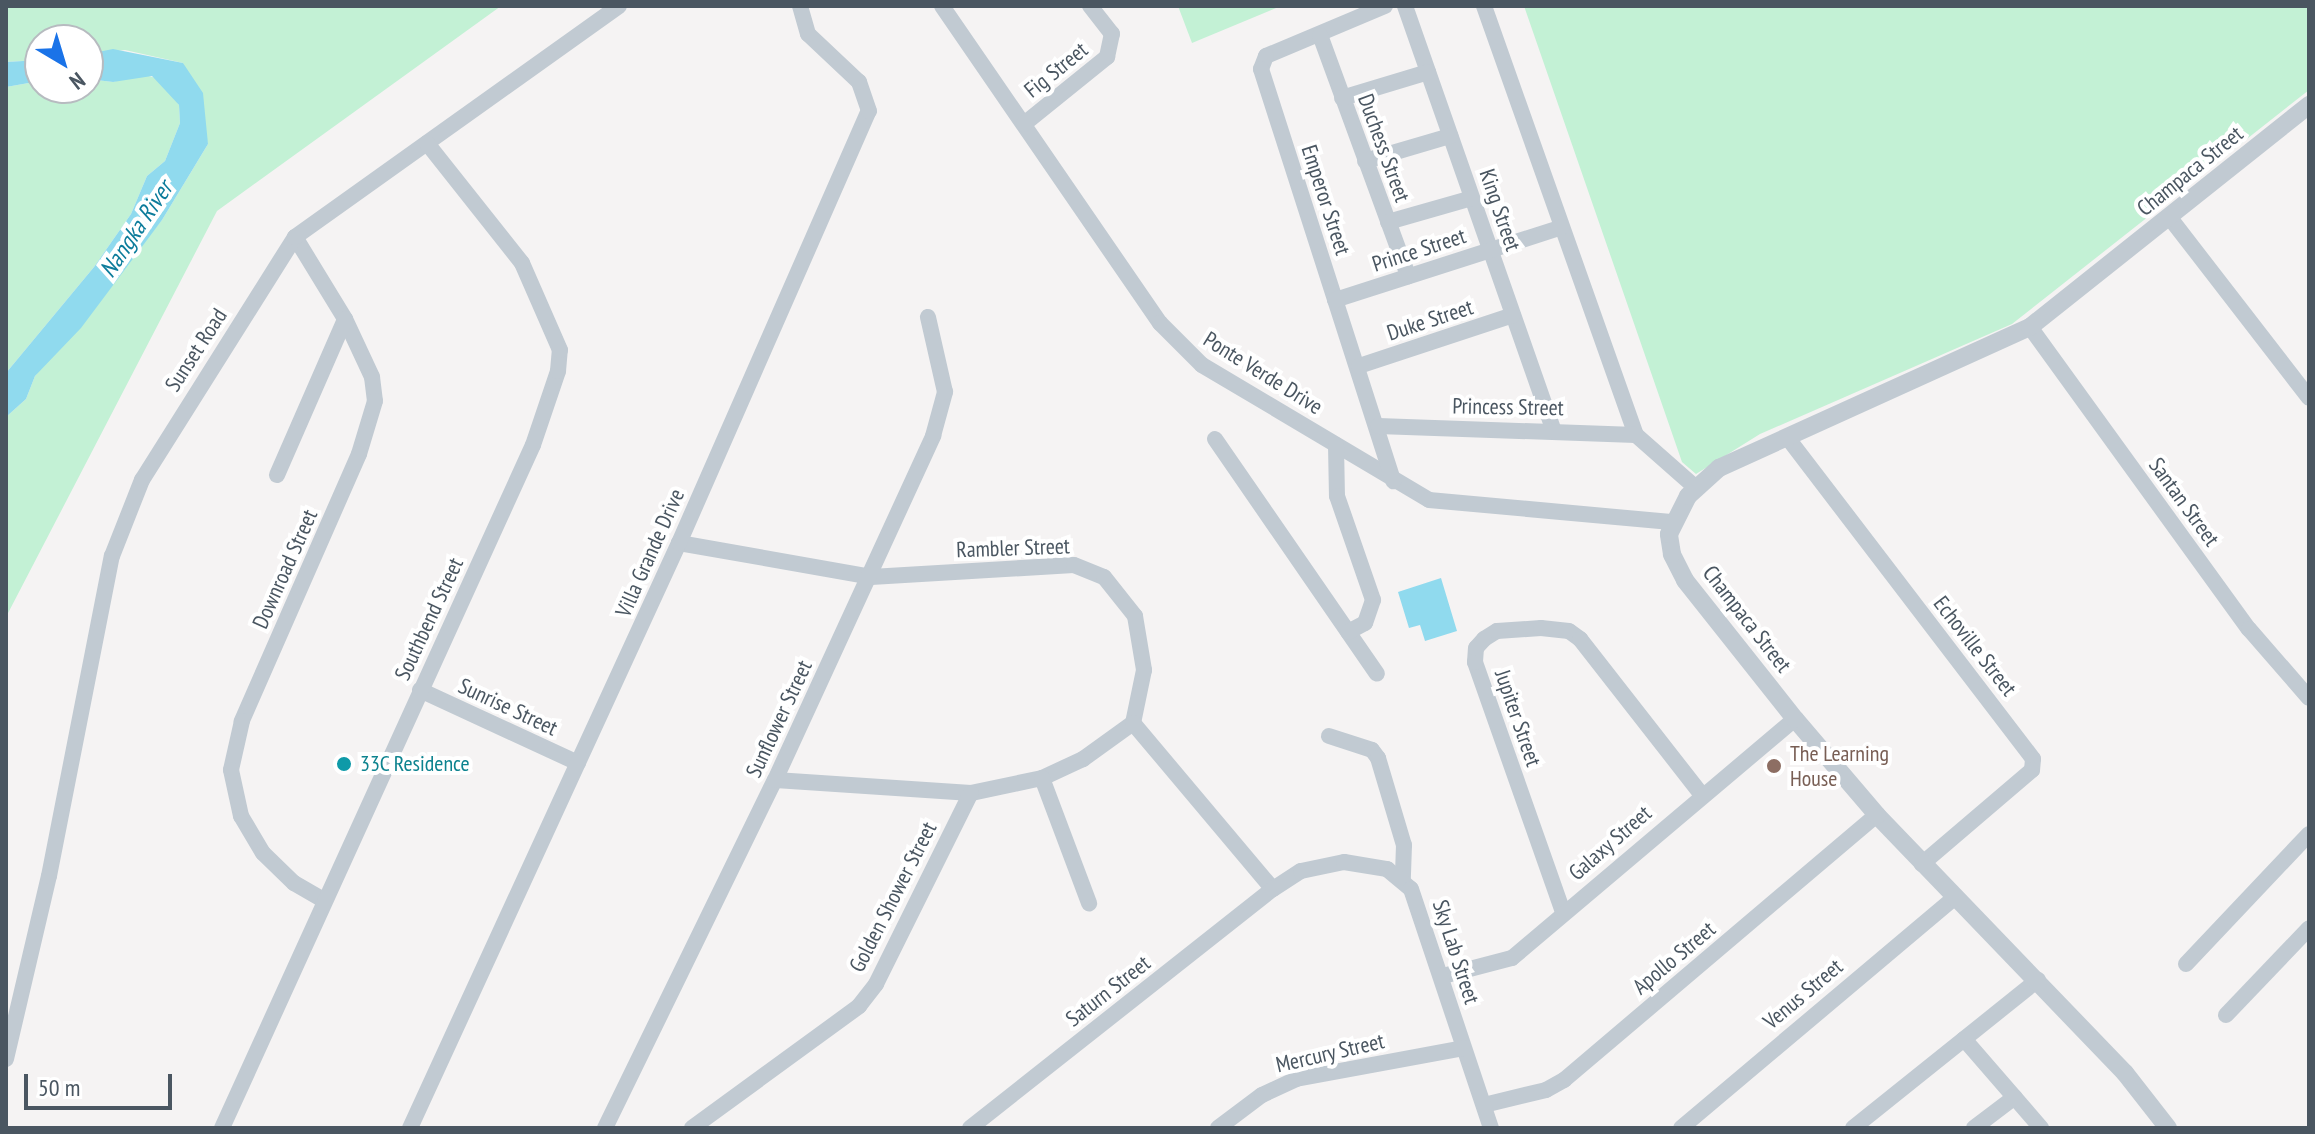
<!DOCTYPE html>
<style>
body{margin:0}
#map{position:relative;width:2315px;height:1134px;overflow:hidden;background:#f5f3f3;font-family:"PT Sans Narrow",sans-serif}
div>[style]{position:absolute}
.green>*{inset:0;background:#c3f1d5}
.water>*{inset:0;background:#90daee}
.minor>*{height:16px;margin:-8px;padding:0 8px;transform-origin:8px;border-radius:8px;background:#c1cad2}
.tertiary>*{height:18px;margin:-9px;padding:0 9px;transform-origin:9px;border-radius:9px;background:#c1cad2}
.dots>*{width:22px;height:22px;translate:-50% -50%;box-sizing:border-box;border:4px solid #fff;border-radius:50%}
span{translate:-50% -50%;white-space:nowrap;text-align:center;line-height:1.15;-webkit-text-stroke:8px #fff;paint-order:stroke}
.street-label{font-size:22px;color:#4a5661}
.education-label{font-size:22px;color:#785e54}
.left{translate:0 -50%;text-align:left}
.culture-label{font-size:22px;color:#0d838f}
.water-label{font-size:24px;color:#0c7c9b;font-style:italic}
.frame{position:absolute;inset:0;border:8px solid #4a5661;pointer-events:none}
.north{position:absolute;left:24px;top:24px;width:80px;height:80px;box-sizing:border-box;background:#fff;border:2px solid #b7bbc0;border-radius:50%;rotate:142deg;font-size:22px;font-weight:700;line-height:32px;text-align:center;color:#4a5661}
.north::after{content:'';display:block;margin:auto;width:28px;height:36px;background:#1a73e8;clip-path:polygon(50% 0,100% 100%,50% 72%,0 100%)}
.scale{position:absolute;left:24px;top:1074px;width:148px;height:36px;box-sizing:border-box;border:4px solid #4a5661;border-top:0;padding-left:10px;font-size:24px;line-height:28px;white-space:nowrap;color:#4a5661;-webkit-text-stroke:6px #fff;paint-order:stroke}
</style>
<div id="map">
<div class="green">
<i style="clip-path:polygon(6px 6px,501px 6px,217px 211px,6px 617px,6px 417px,26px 399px,35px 376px,162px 220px,208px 144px,183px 63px,125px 50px,88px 54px,88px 40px,40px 40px,40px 60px,6px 62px)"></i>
<i style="clip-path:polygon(1178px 6px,1281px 6px,1192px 43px)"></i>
<i style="clip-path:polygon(1524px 6px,2309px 6px,2309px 90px,2012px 324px,1760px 434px,1696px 474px,1682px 462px)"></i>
<i style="clip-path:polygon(141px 74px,160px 79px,179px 105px,180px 123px,165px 161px,147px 176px,131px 214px,94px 267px,6px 373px,6px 87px,40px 81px,40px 88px,88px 88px,88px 79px,113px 82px)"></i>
</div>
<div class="water">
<i style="clip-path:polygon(113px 49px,183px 63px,203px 93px,208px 144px,162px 220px,81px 328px,35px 376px,26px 399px,6px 417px,6px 373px,94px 267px,131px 214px,147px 176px,165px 161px,180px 123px,179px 105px,152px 76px,113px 82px,88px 79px,88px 54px)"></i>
<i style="clip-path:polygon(40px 60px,40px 81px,6px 87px,6px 62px)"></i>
<i style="clip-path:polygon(1441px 578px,1457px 631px,1425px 641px,1420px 625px,1409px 628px,1398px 592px)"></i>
</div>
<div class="minor">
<i style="left:942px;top:6px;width:385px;rotate:55.5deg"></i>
<i style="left:1160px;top:323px;width:59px;rotate:45deg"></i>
<i style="left:1202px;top:365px;width:264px;rotate:30.7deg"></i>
<i style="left:1429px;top:500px;width:243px;rotate:5.2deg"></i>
<i style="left:1385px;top:6px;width:129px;rotate:157.2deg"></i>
<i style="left:1266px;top:56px;width:14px;rotate:111deg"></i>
<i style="left:1261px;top:69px;width:433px;rotate:72.2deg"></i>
<i style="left:1405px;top:6px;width:448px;rotate:70.7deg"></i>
<i style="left:1484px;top:6px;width:455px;rotate:70.5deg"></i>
<i style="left:1636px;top:435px;width:79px;rotate:41.4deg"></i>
<i style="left:1320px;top:35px;width:257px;rotate:69.9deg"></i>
<i style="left:1342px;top:98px;width:90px;rotate:-16.8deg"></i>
<i style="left:1024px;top:124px;width:107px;rotate:-38.9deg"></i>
<i style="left:1107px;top:57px;width:24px;rotate:-78deg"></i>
<i style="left:1112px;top:34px;width:36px;rotate:-128deg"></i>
<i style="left:1365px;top:161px;width:89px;rotate:-16.4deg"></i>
<i style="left:2170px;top:218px;width:227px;rotate:52.3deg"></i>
<i style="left:1388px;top:222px;width:87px;rotate:-15.9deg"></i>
<i style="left:295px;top:237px;width:96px;rotate:58.6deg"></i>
<i style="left:345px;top:319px;width:64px;rotate:65deg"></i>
<i style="left:372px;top:377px;width:24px;rotate:83deg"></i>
<i style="left:375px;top:401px;width:55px;rotate:106.8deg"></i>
<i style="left:359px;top:454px;width:292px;rotate:113.7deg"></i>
<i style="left:242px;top:721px;width:50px;rotate:102.7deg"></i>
<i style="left:231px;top:770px;width:47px;rotate:77.7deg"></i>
<i style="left:241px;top:816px;width:43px;rotate:59.3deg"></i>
<i style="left:263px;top:853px;width:43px;rotate:44.1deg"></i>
<i style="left:294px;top:883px;width:34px;rotate:30deg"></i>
<i style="left:1335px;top:300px;width:238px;rotate:-17.8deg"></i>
<i style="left:2030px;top:327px;width:373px;rotate:54.1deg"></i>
<i style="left:2249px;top:629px;width:91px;rotate:49deg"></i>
<i style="left:1359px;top:366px;width:162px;rotate:-18.3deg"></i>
<i style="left:1378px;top:426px;width:258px;rotate:2deg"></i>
<i style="left:1787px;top:437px;width:405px;rotate:52.6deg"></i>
<i style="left:2033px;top:759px;width:11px;rotate:95deg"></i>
<i style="left:2032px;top:770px;width:145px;rotate:139.5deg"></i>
<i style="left:1215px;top:439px;width:285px;rotate:55.4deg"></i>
<i style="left:1336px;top:445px;width:51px;rotate:88.9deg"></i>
<i style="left:1337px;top:496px;width:110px;rotate:70.9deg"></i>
<i style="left:1373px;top:600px;width:24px;rotate:109deg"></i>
<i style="left:1365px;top:623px;width:19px;rotate:152deg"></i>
<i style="left:277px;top:475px;width:170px;rotate:-66.4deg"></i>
<i style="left:679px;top:543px;width:195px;rotate:10deg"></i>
<i style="left:871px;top:577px;width:203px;rotate:-3.4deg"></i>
<i style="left:1074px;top:565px;width:32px;rotate:22deg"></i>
<i style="left:1104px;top:577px;width:50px;rotate:51.5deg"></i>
<i style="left:1135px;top:616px;width:55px;rotate:80.5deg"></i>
<i style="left:1144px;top:670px;width:54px;rotate:101.7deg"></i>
<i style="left:1133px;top:723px;width:62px;rotate:144.2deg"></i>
<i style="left:1083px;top:759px;width:45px;rotate:155.1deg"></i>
<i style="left:1042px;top:778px;width:73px;rotate:168.1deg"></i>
<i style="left:971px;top:793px;width:196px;rotate:-176.2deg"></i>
<i style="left:420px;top:690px;width:174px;rotate:24.8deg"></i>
<i style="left:1133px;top:723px;width:217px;rotate:49.9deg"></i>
<i style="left:1329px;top:736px;width:45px;rotate:18deg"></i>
<i style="left:1372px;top:750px;width:10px;rotate:53deg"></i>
<i style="left:1378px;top:758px;width:91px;rotate:73.4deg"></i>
<i style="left:1404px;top:845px;width:34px;rotate:92deg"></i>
<i style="left:1042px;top:778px;width:134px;rotate:69.4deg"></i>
<i style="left:1563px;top:912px;width:265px;rotate:-109.4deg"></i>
<i style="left:1475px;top:662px;width:14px;rotate:-86deg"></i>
<i style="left:1476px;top:648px;width:12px;rotate:-48deg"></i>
<i style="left:1484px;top:639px;width:15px;rotate:-32deg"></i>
<i style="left:1497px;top:631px;width:44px;rotate:-3.9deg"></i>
<i style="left:1541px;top:628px;width:28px;rotate:6deg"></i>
<i style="left:1569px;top:631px;width:14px;rotate:36deg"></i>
<i style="left:1580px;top:639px;width:197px;rotate:52deg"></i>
<i style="left:2186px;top:964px;width:179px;rotate:-46.6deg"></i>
<i style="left:1443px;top:976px;width:71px;rotate:-14.6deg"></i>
<i style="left:1512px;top:958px;width:370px;rotate:-40.2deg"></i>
<i style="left:2226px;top:1015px;width:120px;rotate:-46.3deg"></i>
<i style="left:1964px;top:1039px;width:118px;rotate:49.1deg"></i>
<i style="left:6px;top:1059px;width:188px;rotate:-76.8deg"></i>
<i style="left:49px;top:876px;width:326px;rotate:-78.9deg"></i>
<i style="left:112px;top:556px;width:82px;rotate:-68.5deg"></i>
<i style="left:142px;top:480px;width:287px;rotate:-57.8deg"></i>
<i style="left:295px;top:237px;width:398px;rotate:-35.5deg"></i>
<i style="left:1484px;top:1105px;width:64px;rotate:-13.6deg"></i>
<i style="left:1546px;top:1090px;width:21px;rotate:-29deg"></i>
<i style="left:1564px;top:1080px;width:410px;rotate:-40.3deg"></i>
<i style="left:222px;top:1128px;width:750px;rotate:-65.52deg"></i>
<i style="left:533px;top:445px;width:78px;rotate:-71.3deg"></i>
<i style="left:558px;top:371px;width:21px;rotate:-85deg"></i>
<i style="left:560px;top:350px;width:95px;rotate:-113.6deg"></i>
<i style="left:522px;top:263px;width:153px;rotate:-128.4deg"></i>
<i style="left:410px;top:1128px;width:644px;rotate:-65.31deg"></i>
<i style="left:679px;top:543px;width:472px;rotate:-66.3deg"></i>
<i style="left:869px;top:111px;width:31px;rotate:-109deg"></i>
<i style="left:859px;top:82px;width:70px;rotate:-136.7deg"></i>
<i style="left:808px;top:34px;width:29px;rotate:-106deg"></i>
<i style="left:605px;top:1128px;width:387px;rotate:-64deg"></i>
<i style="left:775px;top:780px;width:379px;rotate:-65.3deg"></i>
<i style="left:933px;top:436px;width:46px;rotate:-74.7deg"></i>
<i style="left:945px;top:392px;width:77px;rotate:-102.8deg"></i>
<i style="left:692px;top:1128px;width:207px;rotate:-36.1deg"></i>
<i style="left:859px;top:1006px;width:28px;rotate:-52deg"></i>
<i style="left:876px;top:984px;width:213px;rotate:-63.6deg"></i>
<i style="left:970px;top:1128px;width:386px;rotate:-38.3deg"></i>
<i style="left:1273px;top:889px;width:33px;rotate:-33deg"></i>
<i style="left:1301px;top:871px;width:44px;rotate:-11.8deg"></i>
<i style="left:1344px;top:862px;width:44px;rotate:9.2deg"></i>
<i style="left:1387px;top:869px;width:31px;rotate:40deg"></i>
<i style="left:1411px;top:889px;width:252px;rotate:71.5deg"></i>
<i style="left:1218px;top:1128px;width:55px;rotate:-36.9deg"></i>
<i style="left:1262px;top:1095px;width:38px;rotate:-25deg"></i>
<i style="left:1296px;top:1079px;width:170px;rotate:-10.5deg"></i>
<i style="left:1681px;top:1128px;width:358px;rotate:-40.1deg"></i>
<i style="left:1853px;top:1128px;width:237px;rotate:-38.7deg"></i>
<i style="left:1974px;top:1128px;width:51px;rotate:-37.1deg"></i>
</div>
<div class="tertiary">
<i style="left:2168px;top:1128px;width:70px;rotate:-128deg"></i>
<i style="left:2125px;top:1073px;width:358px;rotate:-133.9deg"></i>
<i style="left:1877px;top:815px;width:126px;rotate:-130.5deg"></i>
<i style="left:1795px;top:719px;width:177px;rotate:-128.4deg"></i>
<i style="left:1685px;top:580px;width:29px;rotate:-117deg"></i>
<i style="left:1672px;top:554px;width:20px;rotate:-99deg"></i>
<i style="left:1669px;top:534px;width:42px;rotate:-63.4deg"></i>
<i style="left:1688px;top:496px;width:42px;rotate:-42.1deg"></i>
<i style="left:1719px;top:468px;width:341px;rotate:-24.4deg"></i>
<i style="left:2030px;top:327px;width:357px;rotate:-38.5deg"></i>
</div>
<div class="dots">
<i style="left:344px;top:764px;background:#0f9aa8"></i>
<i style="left:1774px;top:766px;background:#8d6e63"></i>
</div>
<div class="street-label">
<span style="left:1056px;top:70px;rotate:-39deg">Fig Street</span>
<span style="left:1384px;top:148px;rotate:70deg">Duchess Street</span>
<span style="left:2190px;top:171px;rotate:-39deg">Champaca Street</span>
<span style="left:1326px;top:200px;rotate:72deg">Emperor Street</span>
<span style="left:1500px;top:210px;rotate:71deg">King Street</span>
<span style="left:1419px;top:250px;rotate:-18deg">Prince Street</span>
<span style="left:1430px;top:320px;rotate:-18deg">Duke Street</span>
<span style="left:196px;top:350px;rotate:-57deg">Sunset Road</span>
<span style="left:1263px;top:373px;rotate:32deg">Ponte Verde Drive</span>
<span style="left:1508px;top:407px;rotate:1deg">Princess Street</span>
<span style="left:2184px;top:502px;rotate:54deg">Santan Street</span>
<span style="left:1013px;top:548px;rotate:-2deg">Rambler Street</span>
<span style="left:650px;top:553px;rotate:-66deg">Villa Grande Drive</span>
<span style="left:285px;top:569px;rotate:-66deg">Downroad Street</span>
<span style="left:429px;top:619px;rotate:-65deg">Southbend Street</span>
<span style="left:1747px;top:619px;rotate:52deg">Champaca Street</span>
<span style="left:1975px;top:646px;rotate:52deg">Echoville Street</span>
<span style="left:508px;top:707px;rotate:25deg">Sunrise Street</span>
<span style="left:1518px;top:718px;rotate:71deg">Jupiter Street</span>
<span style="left:779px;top:719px;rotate:-65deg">Sunflower Street</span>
<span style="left:1610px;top:843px;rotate:-41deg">Galaxy Street</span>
<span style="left:893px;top:897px;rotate:-63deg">Golden Shower Street</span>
<span style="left:1456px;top:952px;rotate:72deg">Sky Lab Street</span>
<span style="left:1674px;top:958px;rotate:-40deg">Apollo Street</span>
<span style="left:1108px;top:991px;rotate:-38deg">Saturn Street</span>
<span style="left:1803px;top:994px;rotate:-40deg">Venus Street</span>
<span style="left:1330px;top:1053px;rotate:-13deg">Mercury Street</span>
</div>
<div class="education-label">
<span class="left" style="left:1790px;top:766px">The Learning<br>House</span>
</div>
<div class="culture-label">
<span class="left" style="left:360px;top:764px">33C Residence</span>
</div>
<div class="water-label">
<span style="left:136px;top:229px;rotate:-56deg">Nangka River</span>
</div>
<div class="frame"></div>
<div class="north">N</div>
<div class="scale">50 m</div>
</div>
